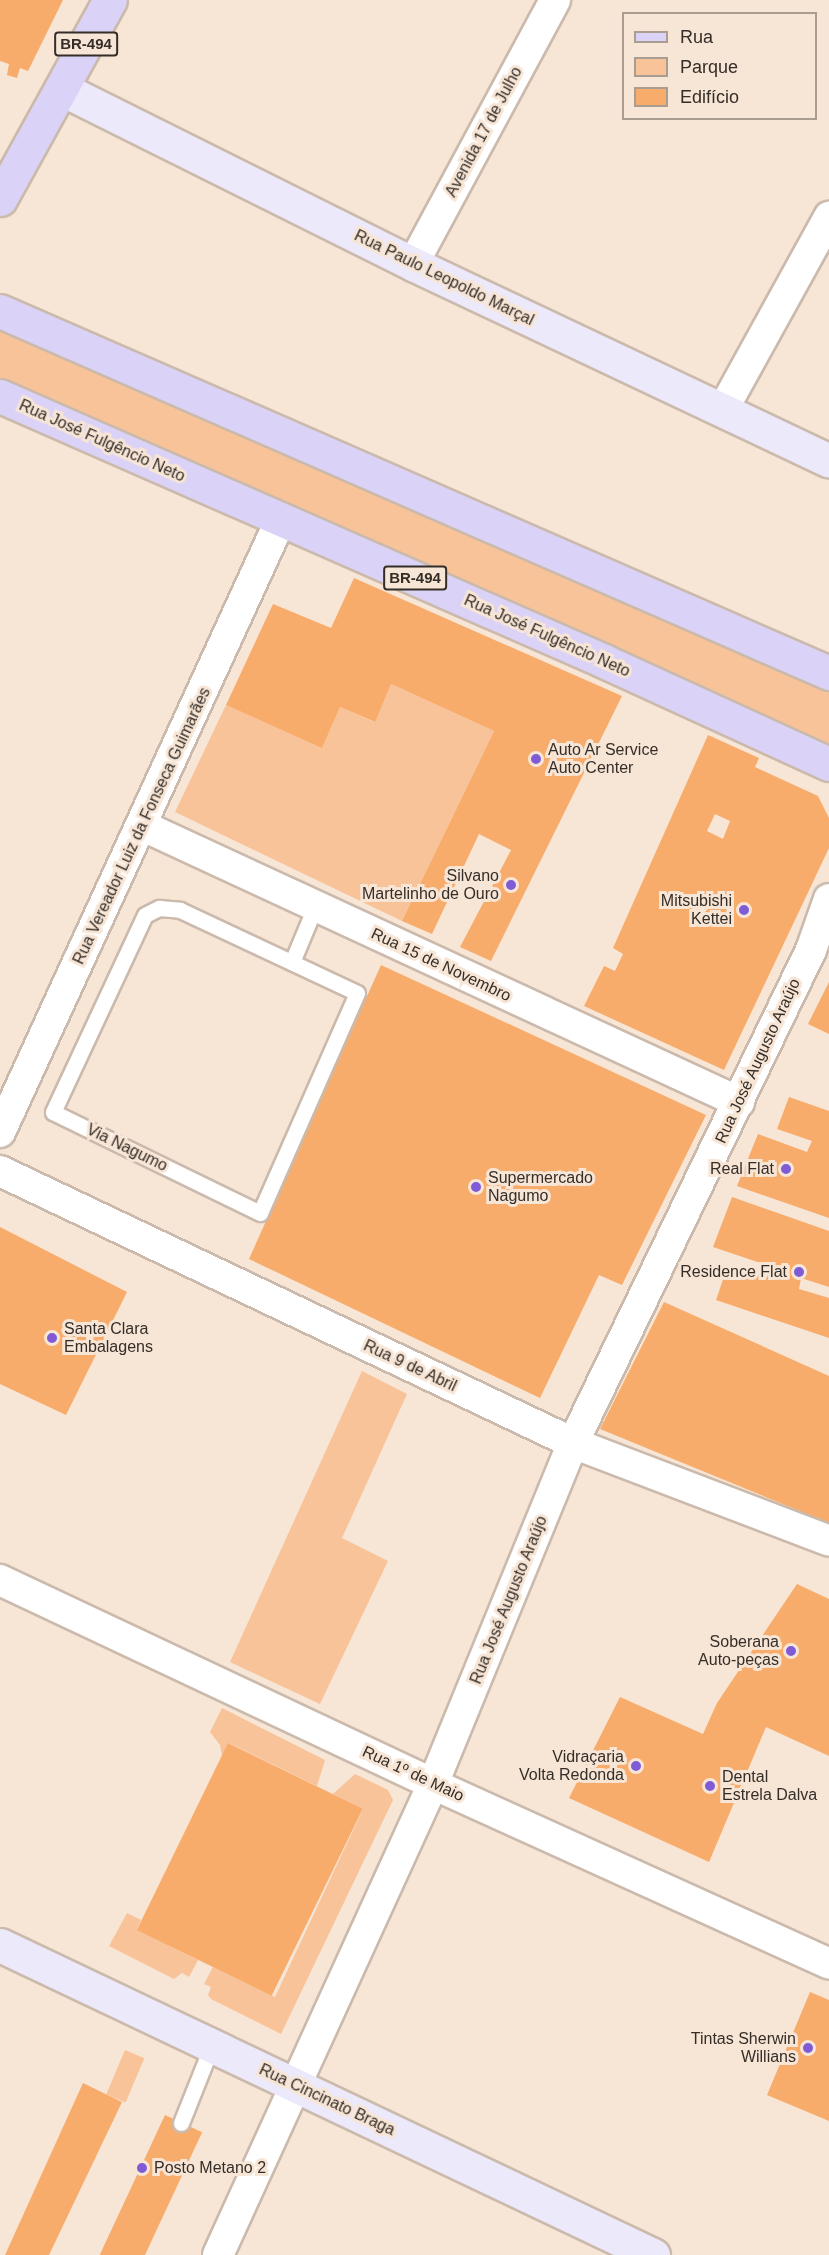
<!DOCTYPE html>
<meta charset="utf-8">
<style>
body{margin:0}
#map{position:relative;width:829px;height:2255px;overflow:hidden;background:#f7e5d6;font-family:Arial,sans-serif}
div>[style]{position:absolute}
.green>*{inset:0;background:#f9c399;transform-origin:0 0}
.building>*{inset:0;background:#f8ac6b;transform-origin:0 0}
.roads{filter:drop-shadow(2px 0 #cbbaac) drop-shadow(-2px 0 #cbbaac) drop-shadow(0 2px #cbbaac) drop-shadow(0 -2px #cbbaac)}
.lane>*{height:15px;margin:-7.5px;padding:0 7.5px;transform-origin:7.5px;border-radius:7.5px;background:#fff}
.street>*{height:30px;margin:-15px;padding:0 15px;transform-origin:15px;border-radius:15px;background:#fff}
.secondary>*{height:33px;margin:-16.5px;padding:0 16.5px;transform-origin:16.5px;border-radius:16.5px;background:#ece9fb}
.primary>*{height:33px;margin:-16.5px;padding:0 16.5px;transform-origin:16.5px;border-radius:16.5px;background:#dad3f7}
.dots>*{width:16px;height:16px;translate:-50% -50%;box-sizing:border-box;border:3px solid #f7e5d6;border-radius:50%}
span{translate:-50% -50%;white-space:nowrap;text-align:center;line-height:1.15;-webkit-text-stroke:6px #f7e5d6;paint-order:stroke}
.shield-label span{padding:2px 4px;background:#f7e5d6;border:2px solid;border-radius:4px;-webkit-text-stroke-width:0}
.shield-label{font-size:15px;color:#352e28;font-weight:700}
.street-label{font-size:16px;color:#352e28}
.poi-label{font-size:16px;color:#352e28}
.left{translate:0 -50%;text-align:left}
.right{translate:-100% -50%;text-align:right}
.legend{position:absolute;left:622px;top:12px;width:195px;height:108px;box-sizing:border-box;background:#f7e5d6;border:2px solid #a99c90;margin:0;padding:8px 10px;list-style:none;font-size:18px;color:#352e28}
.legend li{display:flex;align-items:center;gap:12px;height:30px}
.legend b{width:30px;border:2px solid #a99c90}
</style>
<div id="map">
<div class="green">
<i style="clip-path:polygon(0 313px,829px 681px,829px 752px,279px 501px,0 378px)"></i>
<i style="clip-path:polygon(391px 684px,494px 731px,402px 921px,175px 812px,226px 705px,322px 747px,340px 707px,374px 722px)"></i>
<i style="clip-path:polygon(362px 1371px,407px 1394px,342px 1538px,388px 1561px,320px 1704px,230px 1662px)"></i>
<i style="clip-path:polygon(222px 1708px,325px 1760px,317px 1786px,229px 1743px,222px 1756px,220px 1745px,210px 1732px)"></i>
<i style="clip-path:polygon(355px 1774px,388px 1790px,393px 1800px,281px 2034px,211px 1999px,208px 1995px,211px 1987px,204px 1984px,213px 1967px,275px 1997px,363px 1809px,333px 1794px)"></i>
<i style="clip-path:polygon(127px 1913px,141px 1920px,137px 1929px,198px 1960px,189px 1977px,182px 1973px,174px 1979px,109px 1946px)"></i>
<i style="left:125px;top:2050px;width:21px;height:48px;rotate:23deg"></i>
</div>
<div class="building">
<i style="clip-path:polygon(0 0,63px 0,28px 71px,20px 68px,17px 78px,7px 75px,9px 64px,0 61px)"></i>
<i style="clip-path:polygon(354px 578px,622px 696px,491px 961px,460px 947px,511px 850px,479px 834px,432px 934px,402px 921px,494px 731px,391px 684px,375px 722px,340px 707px,322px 748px,226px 705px,273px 604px,331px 628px)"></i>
<i style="clip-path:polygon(evenodd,708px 735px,759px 758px,755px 767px,818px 796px,829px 818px,829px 848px,724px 1070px,584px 1006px,604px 966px,615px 971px,623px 954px,613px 948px,708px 735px,715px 814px,730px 821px,723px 839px,707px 831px,715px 814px)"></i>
<i style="clip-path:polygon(381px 965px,706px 1115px,622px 1285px,599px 1275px,540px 1398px,249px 1259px)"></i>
<i style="clip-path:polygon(829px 982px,829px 1034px,808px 1024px)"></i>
<i style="clip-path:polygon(789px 1097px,829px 1111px,829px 1218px,737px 1186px,758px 1134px,807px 1152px,812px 1141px,777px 1129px)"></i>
<i style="clip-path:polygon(732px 1197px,829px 1231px,829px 1287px,801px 1278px,799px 1289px,829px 1298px,829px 1338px,716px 1300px,728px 1265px,767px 1278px,769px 1266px,713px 1247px)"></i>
<i style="clip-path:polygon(0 1227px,127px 1292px,66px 1415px,0 1384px)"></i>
<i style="clip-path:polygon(664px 1302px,829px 1376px,829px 1523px,600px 1429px)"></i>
<i style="clip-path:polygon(797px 1584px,829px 1599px,829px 1756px,766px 1727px,709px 1862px,569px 1798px,620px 1697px,703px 1734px,717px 1703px)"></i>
<i style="left:228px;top:1743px;width:150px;height:208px;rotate:26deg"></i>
<i style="clip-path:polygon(810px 1992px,829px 2000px,829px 2121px,767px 2095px)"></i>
<i style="clip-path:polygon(83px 2083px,122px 2102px,49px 2255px,5px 2255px)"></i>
<i style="left:165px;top:2115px;width:41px;height:154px;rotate:25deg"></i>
</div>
<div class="roads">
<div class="lane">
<i style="left:159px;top:908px;width:21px;rotate:5deg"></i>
<i style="left:180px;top:910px;width:195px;rotate:25.1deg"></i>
<i style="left:357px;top:993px;width:240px;rotate:113.8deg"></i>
<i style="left:260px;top:1213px;width:230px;rotate:-154deg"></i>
<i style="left:53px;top:1112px;width:217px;rotate:-65deg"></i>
<i style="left:145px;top:915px;width:16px;rotate:-27deg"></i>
<i style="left:292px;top:962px;width:60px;rotate:-67.3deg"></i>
<i style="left:181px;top:2123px;width:84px;rotate:-68.3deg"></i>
</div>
<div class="street">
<i style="left:413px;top:264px;width:300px;rotate:-61.7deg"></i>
<i style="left:722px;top:411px;width:222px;rotate:-61.1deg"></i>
<i style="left:143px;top:826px;width:657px;rotate:24.85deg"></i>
<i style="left:0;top:1132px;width:674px;rotate:-65.37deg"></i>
<i style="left:0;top:1171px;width:634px;rotate:25.39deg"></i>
<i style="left:573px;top:1443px;width:274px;rotate:20.9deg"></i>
<i style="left:0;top:1580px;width:479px;rotate:25.2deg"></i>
<i style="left:433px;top:1784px;width:435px;rotate:24.4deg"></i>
<i style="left:218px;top:2255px;width:518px;rotate:-65.46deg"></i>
<i style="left:433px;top:1784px;width:369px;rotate:-67.7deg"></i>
<i style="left:573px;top:1443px;width:547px;rotate:-64.23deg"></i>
<i style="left:811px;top:950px;width:54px;rotate:-70.6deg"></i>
</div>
<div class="secondary">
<i style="left:62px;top:89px;width:392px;rotate:26.5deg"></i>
<i style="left:413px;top:264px;width:460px;rotate:25.3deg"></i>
<i style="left:0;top:1945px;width:723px;rotate:25.4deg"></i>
</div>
<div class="primary">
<i style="left:0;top:199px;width:227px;rotate:-61.1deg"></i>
<i style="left:0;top:311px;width:905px;rotate:23.59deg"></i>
<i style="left:0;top:396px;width:660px;rotate:23.69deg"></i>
<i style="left:604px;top:661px;width:247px;rotate:24.6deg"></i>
</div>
</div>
<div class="dots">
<i style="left:536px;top:759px;background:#7f5bd5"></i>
<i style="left:511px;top:885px;background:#7f5bd5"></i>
<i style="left:744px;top:910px;background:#7f5bd5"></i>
<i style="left:786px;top:1169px;background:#7f5bd5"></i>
<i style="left:476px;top:1187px;background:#7f5bd5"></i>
<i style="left:799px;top:1272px;background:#7f5bd5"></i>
<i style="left:52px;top:1338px;background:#7f5bd5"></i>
<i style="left:791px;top:1651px;background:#7f5bd5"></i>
<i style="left:636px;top:1766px;background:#7f5bd5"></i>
<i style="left:710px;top:1786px;background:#7f5bd5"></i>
<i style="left:808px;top:2048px;background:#7f5bd5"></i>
<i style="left:142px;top:2168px;background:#7f5bd5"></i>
</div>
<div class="shield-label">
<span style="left:86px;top:44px">BR-494</span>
<span style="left:415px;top:578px">BR-494</span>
</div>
<div class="street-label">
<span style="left:484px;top:132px;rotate:-62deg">Avenida 17 de Julho</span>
<span style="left:444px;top:278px;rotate:26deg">Rua Paulo Leopoldo Marçal</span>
<span style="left:102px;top:441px;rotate:24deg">Rua José Fulgêncio Neto</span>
<span style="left:547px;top:636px;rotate:24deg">Rua José Fulgêncio Neto</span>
<span style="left:142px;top:826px;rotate:-65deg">Rua Vereador Luiz da Fonseca Guimarães</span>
<span style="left:441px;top:965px;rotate:25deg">Rua 15 de Novembro</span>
<span style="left:758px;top:1061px;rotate:-65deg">Rua José Augusto Araújo</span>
<span style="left:127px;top:1148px;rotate:26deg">Via Nagumo</span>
<span style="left:410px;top:1366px;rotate:25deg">Rua 9 de Abril</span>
<span style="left:509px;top:1600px;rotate:-68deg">Rua José Augusto Araújo</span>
<span style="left:413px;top:1774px;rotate:25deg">Rua 1º de Maio</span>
<span style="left:327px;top:2100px;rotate:25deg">Rua Cincinato Braga</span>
</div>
<div class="poi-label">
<span class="left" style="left:548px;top:759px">Auto Ar Service<br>Auto Center</span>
<span class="right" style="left:499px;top:885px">Silvano<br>Martelinho de Ouro</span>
<span class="right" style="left:732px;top:910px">Mitsubishi<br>Kettei</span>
<span class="right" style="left:774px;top:1169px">Real Flat</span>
<span class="left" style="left:488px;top:1187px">Supermercado<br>Nagumo</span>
<span class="right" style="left:787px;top:1272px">Residence Flat</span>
<span class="left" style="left:64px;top:1338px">Santa Clara<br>Embalagens</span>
<span class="right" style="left:779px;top:1651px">Soberana<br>Auto-peças</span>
<span class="right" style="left:624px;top:1766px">Vidraçaria<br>Volta Redonda</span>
<span class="left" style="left:722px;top:1786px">Dental<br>Estrela Dalva</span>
<span class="right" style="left:796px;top:2048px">Tintas Sherwin<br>Willians</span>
<span class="left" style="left:154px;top:2168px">Posto Metano 2</span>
</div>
<ul class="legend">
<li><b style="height:8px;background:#dad3f7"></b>Rua</li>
<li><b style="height:16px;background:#f9c399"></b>Parque</li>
<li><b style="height:16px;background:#f8ac6b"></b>Edifício</li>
</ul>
</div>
